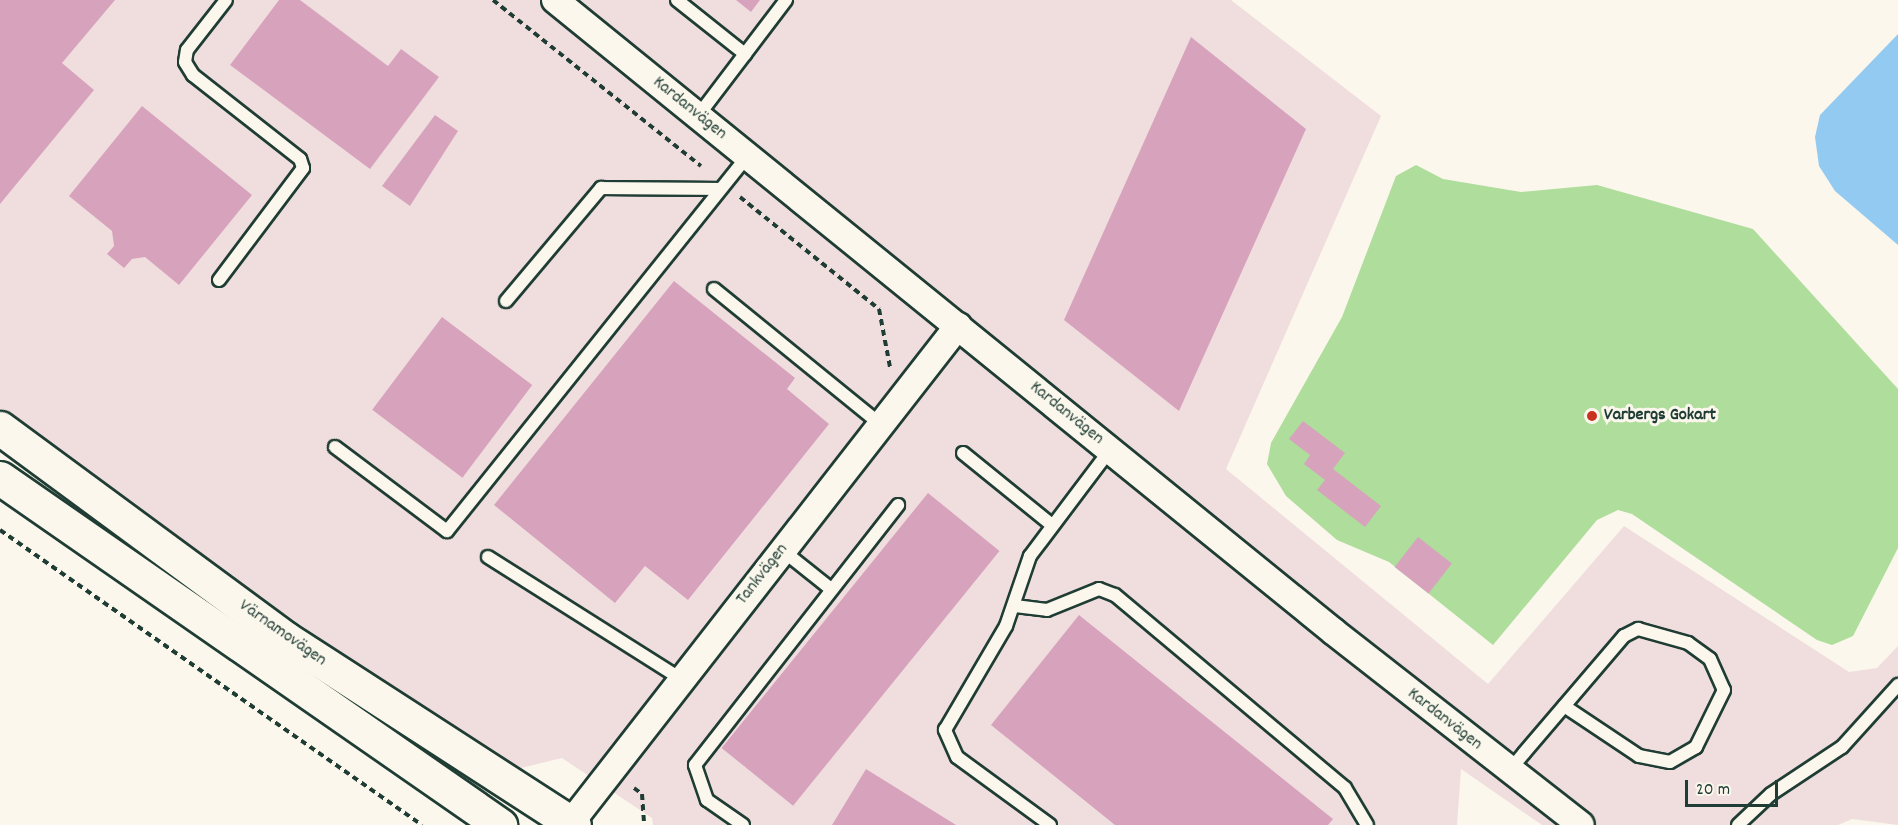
<!DOCTYPE html>
<meta charset="utf-8">
<style>
body{margin:0}
#map{position:relative;width:1898px;height:825px;overflow:hidden;background:#fbf7ec;font-family:Dekko,sans-serif}
div>[style]{position:absolute}
.built>*{inset:0;background:#f0dede}
.green>*{inset:0;background:#aedd9c}
.water>*{inset:0;background:#92caf1}
.building>*{inset:0;background:#d7a3bc;transform-origin:0 0}
.path>*{height:4px;margin-top:-2px;transform-origin:0;background:repeating-linear-gradient(90deg,#1f3d34 0 6px,transparent 0 10.5px)}
.roads{filter:drop-shadow(2px 0 #1f3d34) drop-shadow(-2px 0 #1f3d34) drop-shadow(0 2px #1f3d34) drop-shadow(0 -2px #1f3d34)}
.service>*{height:12px;margin:-6px;padding:0 6px;transform-origin:6px;border-radius:6px;background:#fbf7ec}
.minor>*{height:26px;margin:-13px;padding:0 13px;transform-origin:13px;border-radius:13px;background:#fbf7ec}
.secondary>*{height:33px;margin:-16.5px;padding:0 16.5px;transform-origin:16.5px;border-radius:16.5px;background:#fbf7ec}
.dots>*{width:16px;height:16px;translate:-50% -50%;box-sizing:border-box;border:3px solid #fbf7ec;border-radius:50%}
span{translate:-50% -50%;white-space:nowrap;text-align:center;line-height:1.15;-webkit-text-stroke:6px #fbf7ec;paint-order:stroke}
.street-label{font-size:18px;color:#1f3d34}
.poi-label{font-size:18px;color:#1f3d34;font-weight:700}
.left{translate:0 -50%;text-align:left}
.scale{position:absolute;left:1685px;top:780px;width:93px;height:27px;box-sizing:border-box;border:3px solid #1f3d34;border-top:0;padding-left:8px;font-size:18px;line-height:21px;white-space:nowrap;color:#1f3d34;-webkit-text-stroke:4px #fbf7ec;paint-order:stroke}
</style>
<div id="map">
<div class="built">
<i style="clip-path:polygon(0 0,1231px 0,1381px 116px,1226px 469px,1488px 684px,1624px 526px,1849px 672px,1877px 668px,1898px 646px,1898px 825px,1852px 819px,1838px 825px,1542px 825px,1461px 769px,1457px 825px,653px 825px,652px 818px,562px 758px,521px 768px,489px 753px,267px 602px,0 409px)"></i>
</div>
<div class="green">
<i style="clip-path:polygon(1416px 165px,1443px 179px,1521px 192px,1597px 185px,1753px 229px,1898px 389px,1898px 548px,1853px 636px,1832px 645px,1817px 640px,1632px 514px,1618px 510px,1597px 520px,1493px 645px,1389px 562px,1337px 540px,1286px 496px,1267px 464px,1271px 443px,1342px 317px,1396px 176px)"></i>
</div>
<div class="water">
<i style="clip-path:polygon(1898px 34px,1898px 245px,1835px 191px,1819px 166px,1815px 137px,1820px 115px)"></i>
</div>
<div class="building">
<i style="clip-path:polygon(0 0,115px 0,62px 63px,94px 90px,0 204px)"></i>
<i style="clip-path:polygon(279px 0,300px 0,388px 66px,401px 49px,439px 77px,370px 169px,230px 65px)"></i>
<i style="clip-path:polygon(736px 0,760px 0,751px 12px)"></i>
<i style="clip-path:polygon(1191px 37px,1306px 129px,1179px 411px,1064px 320px)"></i>
<i style="clip-path:polygon(142px 106px,252px 195px,179px 285px,145px 257px,132px 259px,124px 268px,107px 254px,114px 246px,112px 231px,69px 196px)"></i>
<i style="clip-path:polygon(435px 115px,458px 131px,410px 206px,382px 186px)"></i>
<i style="clip-path:polygon(674px 281px,795px 378px,787px 389px,829px 424px,688px 600px,645px 566px,615px 603px,494px 505px)"></i>
<i style="left:442px;top:317px;width:113px;height:116px;rotate:37deg"></i>
<i style="clip-path:polygon(1303px 421px,1345px 453px,1333px 469px,1381px 506px,1365px 527px,1317px 490px,1325px 480px,1304px 464px,1310px 455px,1289px 439px)"></i>
<i style="left:928px;top:493px;width:92px;height:328px;rotate:39deg"></i>
<i style="left:1418px;top:537px;width:43px;height:38px;rotate:38deg"></i>
<i style="clip-path:polygon(1079px 615px,1333px 819px,1328px 825px,1115px 825px,991px 725px)"></i>
<i style="clip-path:polygon(866px 769px,956px 825px,832px 825px)"></i>
</div>
<div class="path">
<i style="left:493px;top:0;width:266px;rotate:38.6deg"></i>
<i style="left:740px;top:197px;width:179px;rotate:38.9deg"></i>
<i style="left:879px;top:309px;width:59px;rotate:79.3deg"></i>
<i style="left:0;top:530px;width:515px;rotate:34.96deg"></i>
<i style="left:634px;top:788px;width:10px;rotate:37deg"></i>
<i style="left:642px;top:794px;width:31px;rotate:86deg"></i>
</div>
<div class="roads">
<div class="service">
<i style="left:677px;top:0;width:87px;rotate:38.5deg"></i>
<i style="left:745px;top:54px;width:78px;rotate:127.2deg"></i>
<i style="left:745px;top:54px;width:68px;rotate:-52.8deg"></i>
<i style="left:219px;top:280px;width:140px;rotate:-53.1deg"></i>
<i style="left:303px;top:168px;width:9px;rotate:-108deg"></i>
<i style="left:300px;top:159px;width:136px;rotate:-141.9deg"></i>
<i style="left:193px;top:75px;width:15px;rotate:-122deg"></i>
<i style="left:185px;top:62px;width:12px;rotate:-81deg"></i>
<i style="left:187px;top:50px;width:63px;rotate:-52deg"></i>
<i style="left:714px;top:289px;width:214px;rotate:39.1deg"></i>
<i style="left:506px;top:301px;width:148px;rotate:-49.9deg"></i>
<i style="left:601px;top:188px;width:119px;rotate:0.5deg"></i>
<i style="left:335px;top:447px;width:140px;rotate:36.9deg"></i>
<i style="left:447px;top:531px;width:480px;rotate:-51.3deg"></i>
<i style="left:963px;top:453px;width:114px;rotate:39deg"></i>
<i style="left:782px;top:550px;width:63px;rotate:38.5deg"></i>
<i style="left:488px;top:557px;width:228px;rotate:32.3deg"></i>
<i style="left:1015px;top:606px;width:32px;rotate:7deg"></i>
<i style="left:1047px;top:610px;width:56px;rotate:-22deg"></i>
<i style="left:1099px;top:589px;width:17px;rotate:21deg"></i>
<i style="left:1115px;top:595px;width:300px;rotate:40deg"></i>
<i style="left:1345px;top:788px;width:43px;rotate:59.3deg"></i>
<i style="left:1509px;top:771px;width:23px;rotate:-50deg"></i>
<i style="left:1524px;top:753px;width:154px;rotate:-49.5deg"></i>
<i style="left:1624px;top:636px;width:16px;rotate:-27deg"></i>
<i style="left:1638px;top:629px;width:52px;rotate:15.6deg"></i>
<i style="left:1688px;top:643px;width:27px;rotate:36deg"></i>
<i style="left:1710px;top:659px;width:34px;rotate:66deg"></i>
<i style="left:1724px;top:690px;width:64px;rotate:116.2deg"></i>
<i style="left:1696px;top:747px;width:30px;rotate:150deg"></i>
<i style="left:1670px;top:762px;width:32px;rotate:-169deg"></i>
<i style="left:1639px;top:756px;width:90px;rotate:-146.3deg"></i>
<i style="left:743px;top:825px;width:44px;rotate:-145.2deg"></i>
<i style="left:707px;top:800px;width:37px;rotate:-109deg"></i>
<i style="left:695px;top:765px;width:330px;rotate:-52deg"></i>
<i style="left:1050px;top:825px;width:115px;rotate:-143.8deg"></i>
<i style="left:957px;top:757px;width:30px;rotate:-114deg"></i>
<i style="left:945px;top:730px;width:121px;rotate:-59.6deg"></i>
<i style="left:1006px;top:626px;width:74px;rotate:-71.1deg"></i>
<i style="left:1030px;top:556px;width:133px;rotate:-53deg"></i>
<i style="left:1738px;top:825px;width:45px;rotate:-43.2deg"></i>
<i style="left:1771px;top:794px;width:85px;rotate:-33.5deg"></i>
<i style="left:1842px;top:747px;width:84px;rotate:-47.9deg"></i>
</div>
<div class="minor">
<i style="left:555px;top:0;width:1003px;rotate:39.05deg"></i>
<i style="left:1334px;top:632px;width:313px;rotate:38deg"></i>
<i style="left:569px;top:825px;width:633px;rotate:-52.06deg"></i>
</div>
<div class="secondary">
<i style="left:0;top:428px;width:354px;rotate:36.4deg"></i>
<i style="left:285px;top:638px;width:344px;rotate:32.9deg"></i>
<i style="left:0;top:478px;width:609px;rotate:34.76deg"></i>
</div>
</div>
<div class="dots">
<i style="left:1592px;top:416px;background:#c8321e"></i>
</div>
<div class="street-label">
<span style="left:689px;top:109px;rotate:39deg">Kardanvägen</span>
<span style="left:1066px;top:414px;rotate:39deg">Kardanvägen</span>
<span style="left:763px;top:575px;rotate:-52deg">Tankvägen</span>
<span style="left:282px;top:634px;rotate:35deg">Värnamovägen</span>
<span style="left:1444px;top:720px;rotate:38deg">Kardanvägen</span>
</div>
<div class="poi-label">
<span class="left" style="left:1604px;top:416px">Varbergs Gokart</span>
</div>
<div class="scale">20 m</div>
</div>
